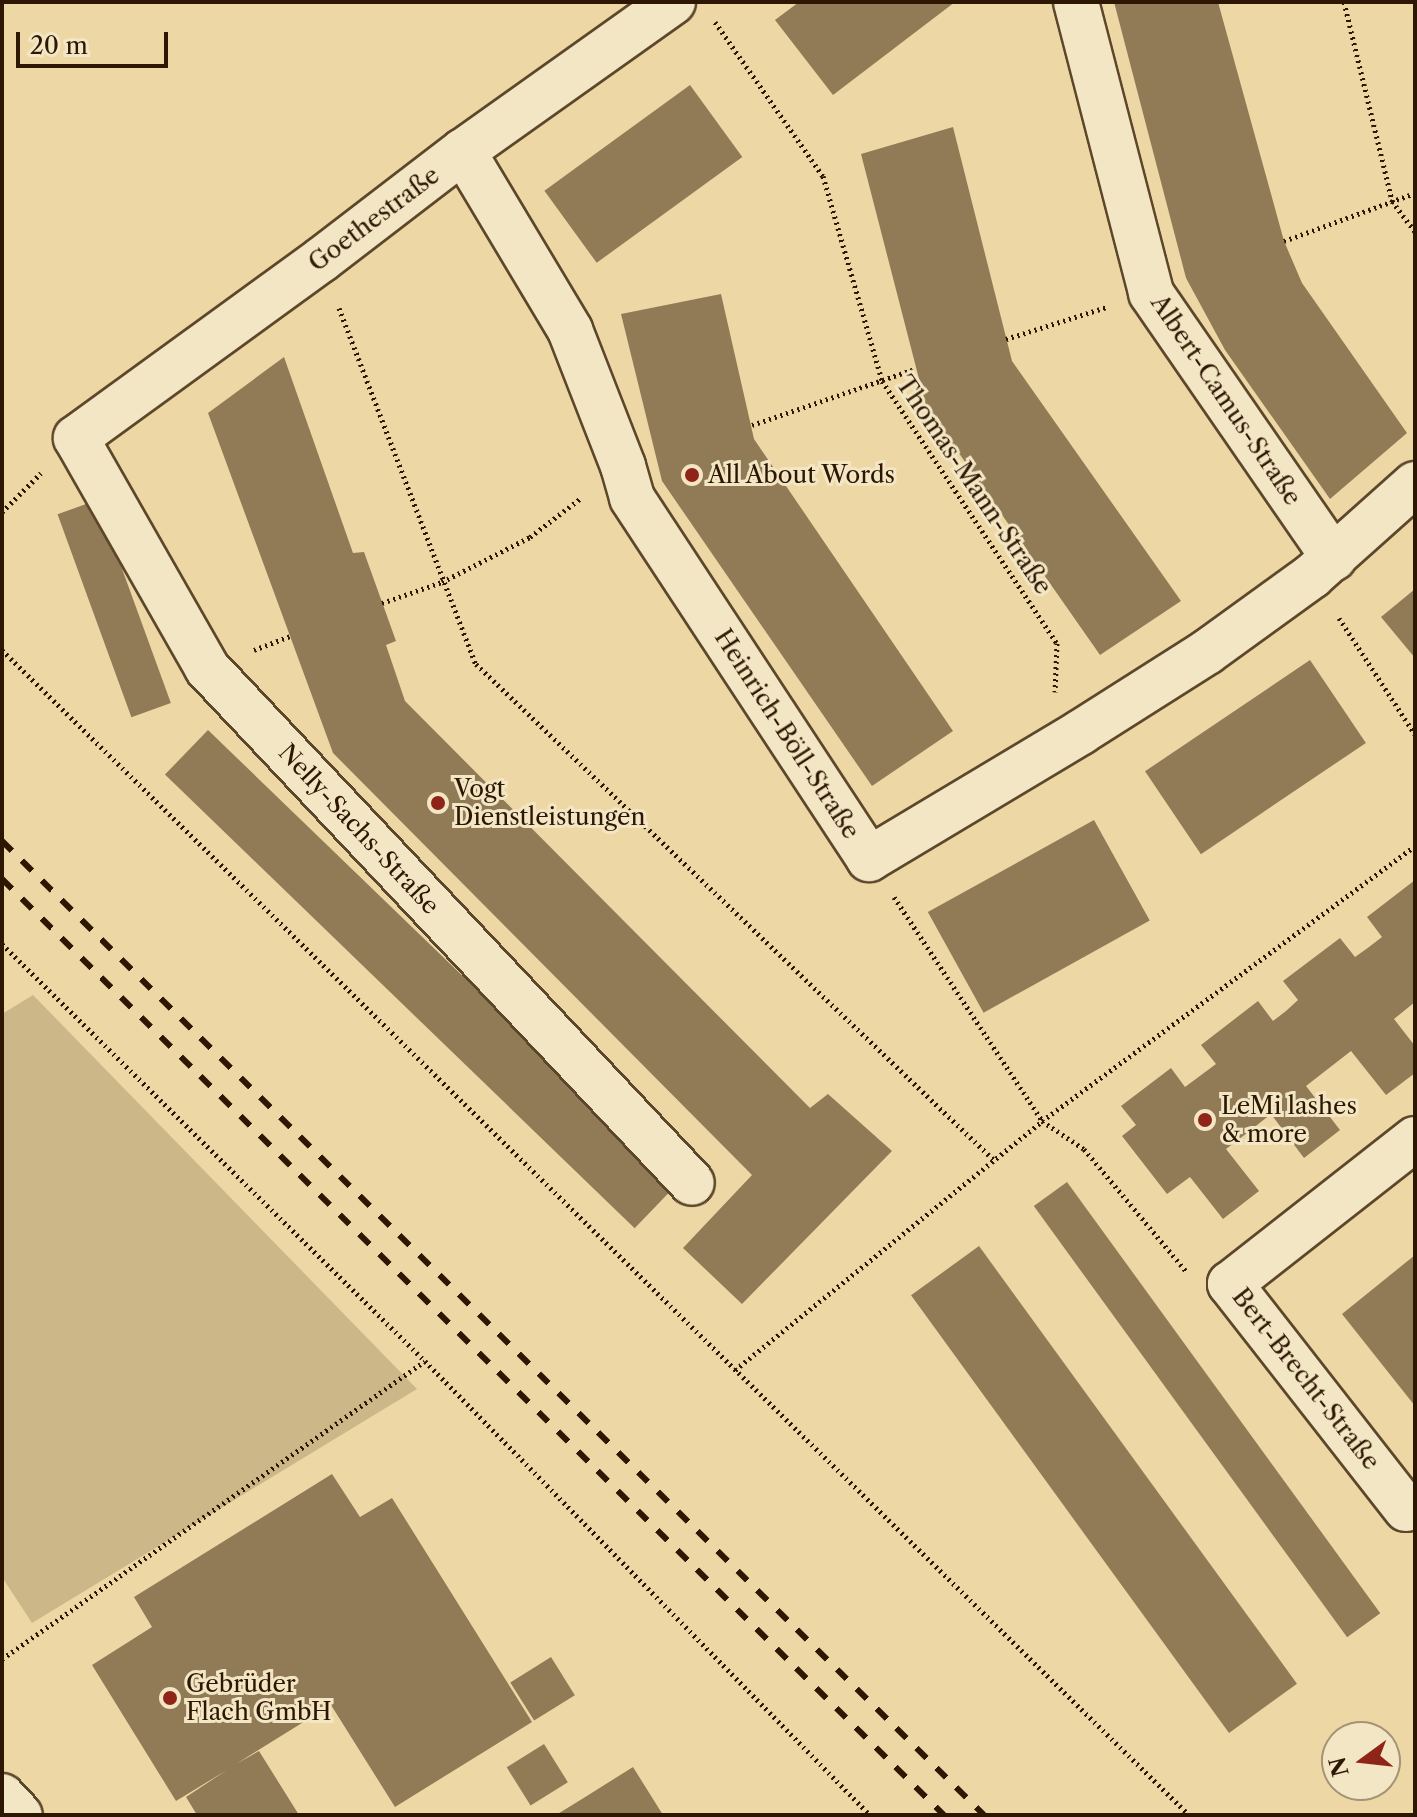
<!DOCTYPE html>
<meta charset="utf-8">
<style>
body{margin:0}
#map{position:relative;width:1417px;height:1817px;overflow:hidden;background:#edd8a5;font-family:"Libre Caslon Text",serif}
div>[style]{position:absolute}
.green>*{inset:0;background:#ccb789}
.building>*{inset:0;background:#917b57;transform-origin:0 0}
.path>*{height:5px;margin-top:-2.5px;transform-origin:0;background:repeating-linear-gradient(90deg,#2d1702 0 2px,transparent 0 6px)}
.roads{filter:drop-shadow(2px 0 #5d472b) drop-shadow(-2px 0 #5d472b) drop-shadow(0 2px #5d472b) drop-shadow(0 -2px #5d472b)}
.minor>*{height:44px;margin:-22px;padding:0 22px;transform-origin:22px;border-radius:22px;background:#f3e6c4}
.rail>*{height:6px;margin-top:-3px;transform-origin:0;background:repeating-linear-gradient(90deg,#2d1702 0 14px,transparent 0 28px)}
.dots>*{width:22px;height:22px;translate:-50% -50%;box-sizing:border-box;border:4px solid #f3e6c4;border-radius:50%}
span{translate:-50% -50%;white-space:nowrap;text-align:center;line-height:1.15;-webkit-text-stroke:6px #f3e6c4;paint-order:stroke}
.street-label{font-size:24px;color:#2d1702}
.poi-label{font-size:24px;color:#2d1702}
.left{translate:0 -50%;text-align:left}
.frame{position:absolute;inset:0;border:4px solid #2d1702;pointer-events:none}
.north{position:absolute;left:1321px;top:1721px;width:80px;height:80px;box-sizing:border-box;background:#f3e6c4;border:2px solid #a49376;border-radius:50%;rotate:255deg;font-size:22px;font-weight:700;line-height:32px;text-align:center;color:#2d1702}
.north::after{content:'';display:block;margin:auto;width:28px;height:36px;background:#8f2418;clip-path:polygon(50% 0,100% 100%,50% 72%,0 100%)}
.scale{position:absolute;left:16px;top:32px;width:152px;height:36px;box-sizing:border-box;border:4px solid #2d1702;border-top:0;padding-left:10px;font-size:24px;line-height:28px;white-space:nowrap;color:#2d1702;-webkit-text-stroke:6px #f3e6c4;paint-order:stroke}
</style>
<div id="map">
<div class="green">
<i style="clip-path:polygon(33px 995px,417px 1389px,32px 1623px,2px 1577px,2px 1014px)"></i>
</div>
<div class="building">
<i style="clip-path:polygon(799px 2px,955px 2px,833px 95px,775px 20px)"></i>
<i style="clip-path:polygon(1114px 2px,1218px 2px,1284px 241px,1302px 283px,1407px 433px,1330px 499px,1225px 350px,1186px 278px)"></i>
<i style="left:690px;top:85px;width:89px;height:180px;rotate:54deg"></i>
<i style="clip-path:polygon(953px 127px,1012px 361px,1181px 601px,1100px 655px,926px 406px,861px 154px)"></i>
<i style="clip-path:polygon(721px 294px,754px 439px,953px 731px,872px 786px,662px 481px,621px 314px)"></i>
<i style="clip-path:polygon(284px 357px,353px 553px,364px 552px,396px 641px,386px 645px,405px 701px,810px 1108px,828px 1094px,892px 1151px,742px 1304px,683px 1248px,752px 1175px,333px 753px,208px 413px)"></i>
<i style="left:97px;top:500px;width:216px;height:42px;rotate:70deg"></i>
<i style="clip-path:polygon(1415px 589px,1415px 658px,1381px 617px)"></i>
<i style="left:1310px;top:660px;width:100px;height:199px;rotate:56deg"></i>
<i style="left:208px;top:730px;width:653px;height:62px;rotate:44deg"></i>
<i style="left:1094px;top:820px;width:115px;height:190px;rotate:61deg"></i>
<i style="clip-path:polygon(1415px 880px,1415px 1002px,1394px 1019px,1415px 1046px,1415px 1073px,1386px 1095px,1351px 1051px,1306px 1086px,1340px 1130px,1304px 1158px,1271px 1114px,1247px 1133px,1226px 1149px,1259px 1191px,1223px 1219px,1190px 1177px,1167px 1194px,1122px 1136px,1136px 1125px,1121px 1106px,1171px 1068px,1185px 1087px,1216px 1064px,1201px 1045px,1258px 1001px,1273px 1021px,1286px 1011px,1298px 1000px,1283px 981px,1340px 938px,1355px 957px,1369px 947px,1382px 937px,1367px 917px)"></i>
<i style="left:1067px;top:1182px;width:533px;height:41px;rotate:54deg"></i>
<i style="left:979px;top:1246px;width:541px;height:84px;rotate:54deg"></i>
<i style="clip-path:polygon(1415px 1255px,1415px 1406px,1342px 1314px)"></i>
<i style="clip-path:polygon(332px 1474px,360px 1517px,392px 1498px,532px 1722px,395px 1807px,331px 1705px,236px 1764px,259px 1751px,299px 1815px,197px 1815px,186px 1797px,227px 1770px,176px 1801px,92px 1665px,152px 1627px,134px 1597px)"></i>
<i style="left:551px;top:1657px;width:45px;height:48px;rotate:58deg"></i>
<i style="left:544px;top:1744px;width:45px;height:44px;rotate:58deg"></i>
<i style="clip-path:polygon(633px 1767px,663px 1815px,556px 1815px,582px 1799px)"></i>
</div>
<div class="path">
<i style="left:1344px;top:2px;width:205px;rotate:76.4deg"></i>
<i style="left:1392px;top:201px;width:39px;rotate:53deg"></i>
<i style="left:715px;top:22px;width:188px;rotate:55deg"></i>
<i style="left:823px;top:176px;width:213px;rotate:73.9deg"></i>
<i style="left:882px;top:381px;width:315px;rotate:56.3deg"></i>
<i style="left:1057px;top:643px;width:49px;rotate:92.3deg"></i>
<i style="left:1284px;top:241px;width:140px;rotate:-20.1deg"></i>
<i style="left:339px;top:308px;width:381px;rotate:69deg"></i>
<i style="left:476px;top:664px;width:717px;rotate:43.76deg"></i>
<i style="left:1006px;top:339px;width:106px;rotate:-17.6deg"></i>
<i style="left:752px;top:425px;width:172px;rotate:-19deg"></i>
<i style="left:2px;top:512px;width:55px;rotate:-45deg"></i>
<i style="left:382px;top:603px;width:64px;rotate:-19.3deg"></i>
<i style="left:442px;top:582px;width:99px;rotate:-27.1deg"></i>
<i style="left:530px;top:537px;width:64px;rotate:-37.4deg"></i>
<i style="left:1339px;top:618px;width:139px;rotate:56.8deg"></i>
<i style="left:2px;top:650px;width:1663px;rotate:44.46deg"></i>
<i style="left:254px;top:650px;width:39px;rotate:-21deg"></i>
<i style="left:894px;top:897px;width:268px;rotate:56.5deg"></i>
<i style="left:1042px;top:1121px;width:50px;rotate:33.7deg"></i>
<i style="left:1084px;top:1149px;width:159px;rotate:50.1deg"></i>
<i style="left:2px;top:944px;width:594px;rotate:44.59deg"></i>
<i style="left:425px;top:1361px;width:636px;rotate:45.57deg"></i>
<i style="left:735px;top:1370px;width:395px;rotate:-39deg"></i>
<i style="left:1042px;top:1121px;width:463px;rotate:-36.4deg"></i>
<i style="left:2px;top:1659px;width:517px;rotate:-35.16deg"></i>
</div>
<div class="roads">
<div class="minor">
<i style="left:673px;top:2px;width:257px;rotate:144.6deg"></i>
<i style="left:463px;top:151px;width:179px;rotate:142.5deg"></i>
<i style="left:321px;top:260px;width:303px;rotate:144deg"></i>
<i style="left:76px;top:438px;width:265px;rotate:60.3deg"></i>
<i style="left:207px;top:668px;width:707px;rotate:46.72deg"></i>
<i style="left:1076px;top:2px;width:301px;rotate:75.5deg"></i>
<i style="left:1151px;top:293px;width:322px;rotate:55.4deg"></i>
<i style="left:463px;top:151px;width:209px;rotate:59.1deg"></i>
<i style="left:570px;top:330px;width:146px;rotate:68.7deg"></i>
<i style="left:623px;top:466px;width:33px;rotate:74deg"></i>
<i style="left:632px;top:498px;width:432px;rotate:56.7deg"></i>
<i style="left:869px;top:859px;width:247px;rotate:-30.9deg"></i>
<i style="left:1081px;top:732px;width:149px;rotate:-32.4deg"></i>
<i style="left:1207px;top:652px;width:130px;rotate:-35.9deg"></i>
<i style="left:1312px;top:576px;width:138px;rotate:-41.8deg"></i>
<i style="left:1406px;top:1509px;width:286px;rotate:-128deg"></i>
<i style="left:1230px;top:1284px;width:235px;rotate:-38.1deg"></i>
<i style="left:2px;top:1796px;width:26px;rotate:47deg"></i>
</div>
</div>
<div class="rail">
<i style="left:2px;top:841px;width:1383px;rotate:44.77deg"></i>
<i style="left:2px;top:879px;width:1328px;rotate:44.82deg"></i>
</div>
<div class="dots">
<i style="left:692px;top:475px;background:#8f2418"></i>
<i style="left:438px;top:803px;background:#8f2418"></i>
<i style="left:1205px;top:1120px;background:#8f2418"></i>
<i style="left:170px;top:1698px;background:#8f2418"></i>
</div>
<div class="street-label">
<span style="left:374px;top:219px;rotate:-37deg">Goethestraße</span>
<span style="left:1226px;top:400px;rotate:56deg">Albert-Camus-Straße</span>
<span style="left:974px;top:485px;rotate:56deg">Thomas-Mann-Straße</span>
<span style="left:787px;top:734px;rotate:57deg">Heinrich-Böll-Straße</span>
<span style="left:359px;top:829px;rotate:47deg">Nelly-Sachs-Straße</span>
<span style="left:1306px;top:1379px;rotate:52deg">Bert-Brecht-Straße</span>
</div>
<div class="poi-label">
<span class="left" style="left:708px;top:475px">All About Words</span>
<span class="left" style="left:454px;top:803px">Vogt<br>Dienstleistungen</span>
<span class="left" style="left:1221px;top:1120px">LeMi lashes<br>&amp; more</span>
<span class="left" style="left:186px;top:1698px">Gebrüder<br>Flach GmbH</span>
</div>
<div class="frame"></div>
<div class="north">N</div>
<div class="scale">20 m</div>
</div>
